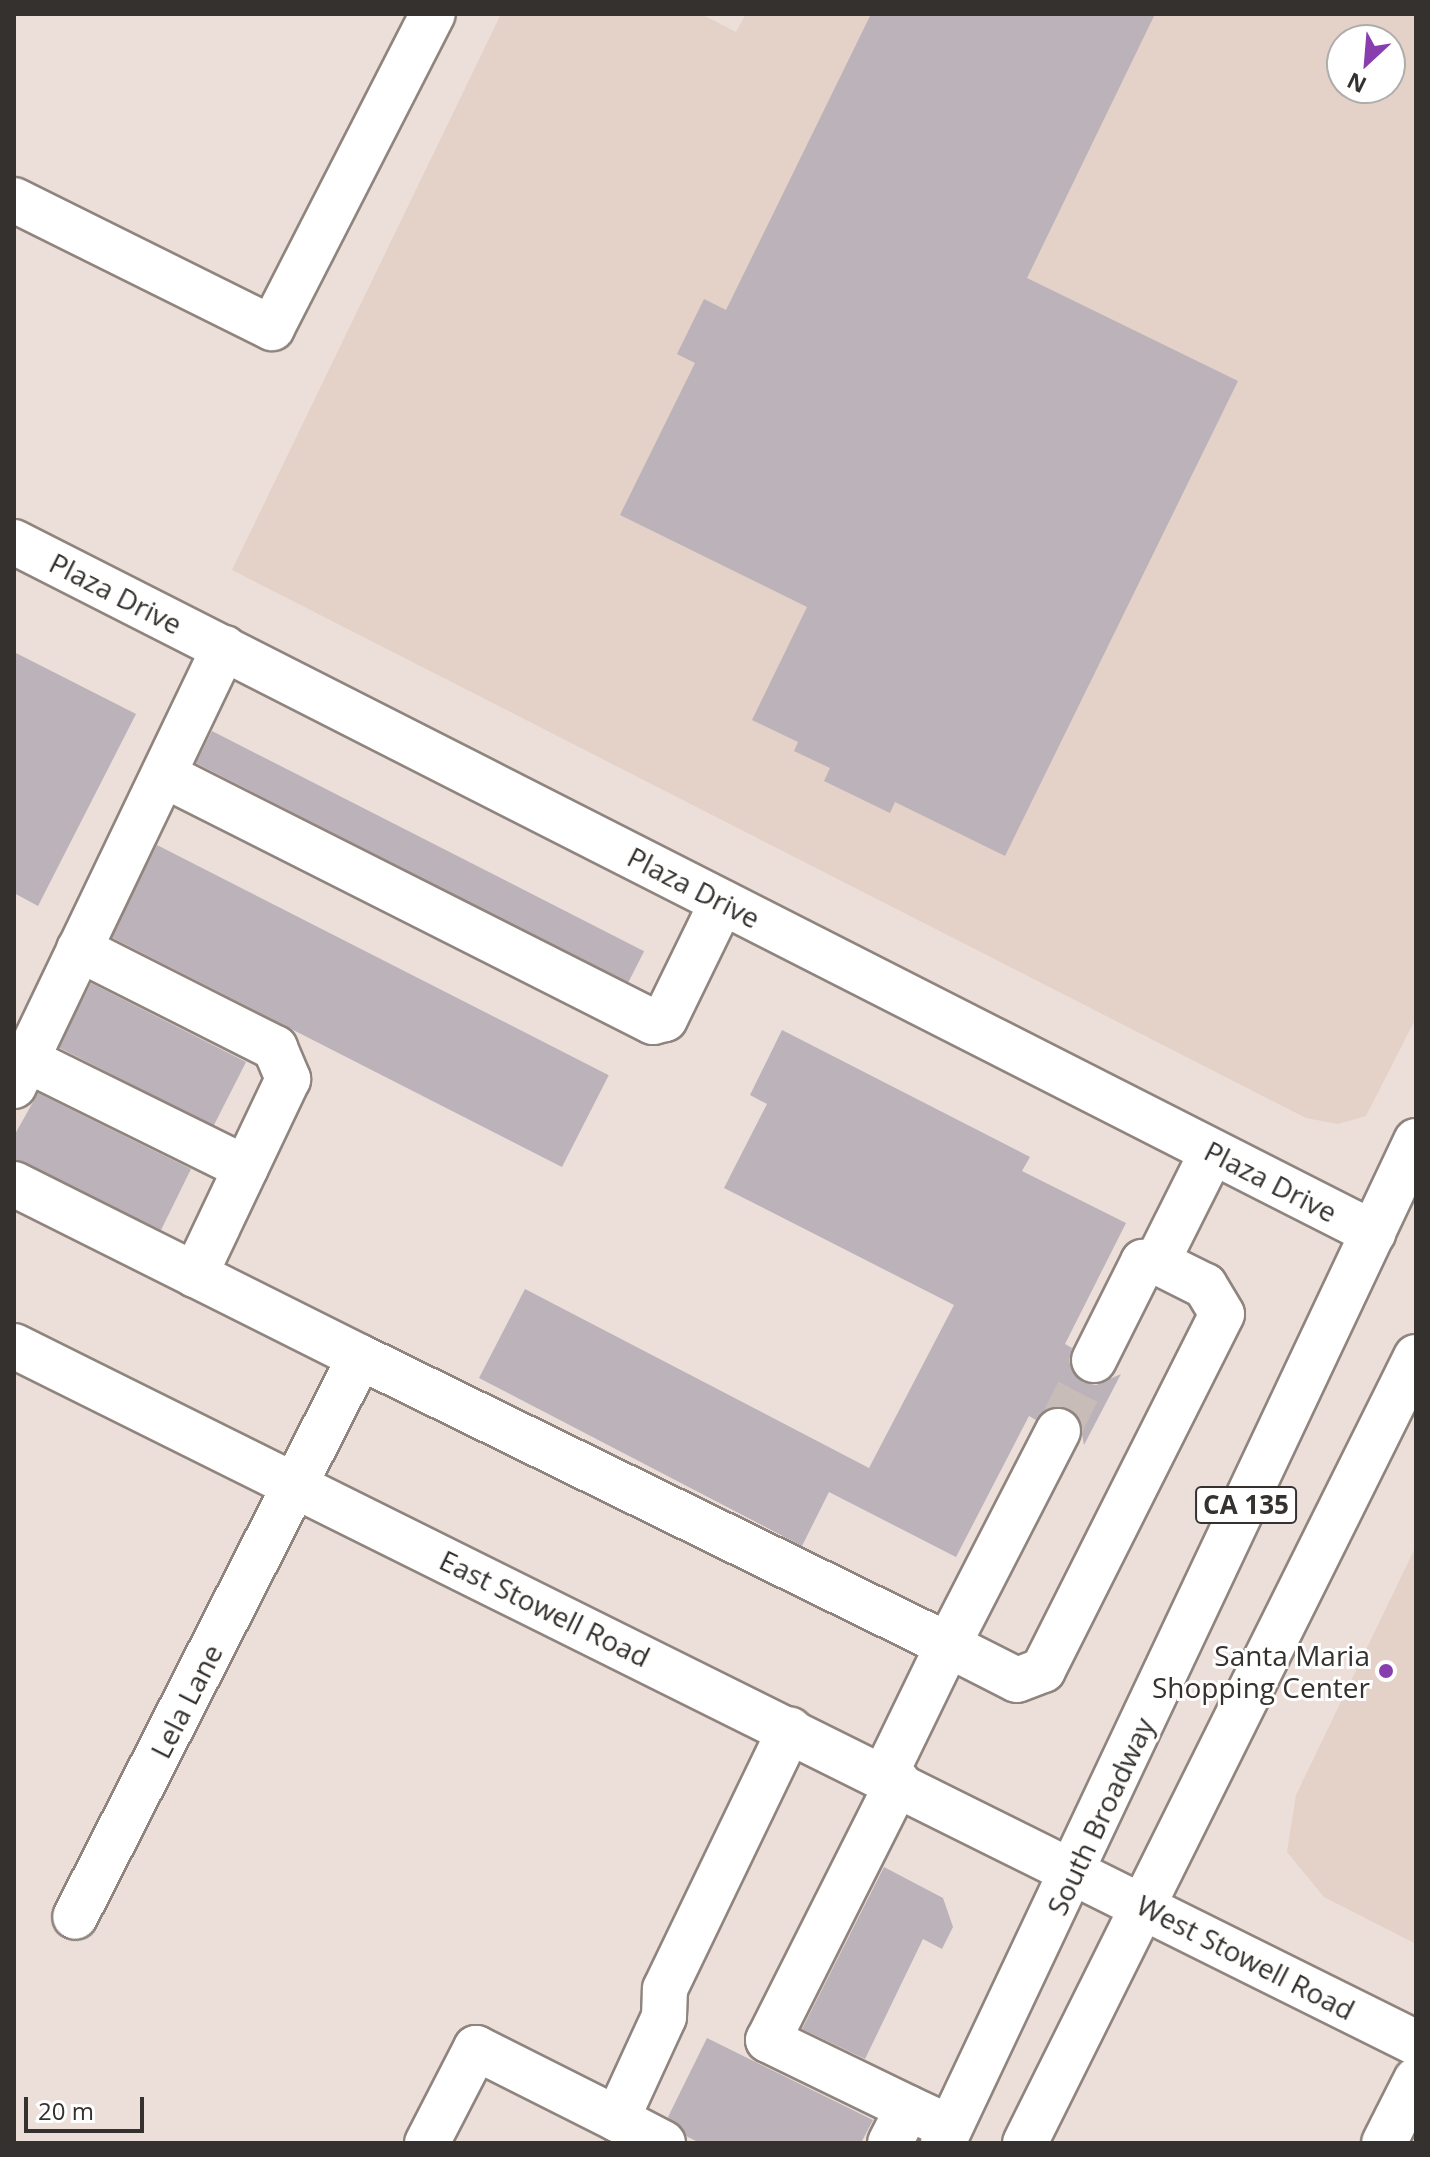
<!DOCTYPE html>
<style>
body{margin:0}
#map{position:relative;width:1430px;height:2157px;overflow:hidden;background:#ecdfd9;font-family:"Open Sans",sans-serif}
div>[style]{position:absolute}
.built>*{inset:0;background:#e4d1c7}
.building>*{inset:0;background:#bbb2ba;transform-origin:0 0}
.minor-tunnel>*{height:44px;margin-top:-22px;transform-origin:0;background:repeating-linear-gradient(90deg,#c7bcb7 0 44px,transparent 0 66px)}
.roads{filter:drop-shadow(2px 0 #8f847e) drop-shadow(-2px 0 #8f847e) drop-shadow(0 2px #8f847e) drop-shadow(0 -2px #8f847e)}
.minor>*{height:44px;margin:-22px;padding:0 22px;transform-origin:22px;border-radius:22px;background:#fff}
.major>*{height:44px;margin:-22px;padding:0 22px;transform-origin:22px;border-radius:22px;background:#fff}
.dots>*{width:22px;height:22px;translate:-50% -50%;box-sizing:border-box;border:4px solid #fff;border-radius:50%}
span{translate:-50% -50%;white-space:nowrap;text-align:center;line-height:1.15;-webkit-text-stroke:6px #fff;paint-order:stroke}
.shield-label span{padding:2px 6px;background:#fff;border:2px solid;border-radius:6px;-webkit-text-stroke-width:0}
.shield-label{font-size:26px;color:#35312e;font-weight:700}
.street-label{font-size:28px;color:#35312e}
.poi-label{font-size:28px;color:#35312e}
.right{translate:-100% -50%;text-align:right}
.frame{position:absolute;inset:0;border:16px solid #35312e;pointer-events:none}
.north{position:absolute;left:1326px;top:24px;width:80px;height:80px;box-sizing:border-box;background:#fff;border:2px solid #aeadab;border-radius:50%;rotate:206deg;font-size:22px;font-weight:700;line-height:32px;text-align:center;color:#35312e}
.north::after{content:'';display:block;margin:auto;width:28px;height:36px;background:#883eaf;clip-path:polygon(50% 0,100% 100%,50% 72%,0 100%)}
.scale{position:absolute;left:24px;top:2097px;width:120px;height:36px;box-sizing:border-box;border:4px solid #35312e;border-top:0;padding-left:10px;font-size:24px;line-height:28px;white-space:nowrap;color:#35312e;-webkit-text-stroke:6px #fff;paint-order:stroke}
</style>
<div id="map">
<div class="built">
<i style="clip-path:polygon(evenodd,501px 14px,701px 14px,736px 32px,746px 14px,1416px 14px,1416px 1018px,1366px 1116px,1338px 1124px,1306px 1118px,232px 570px,501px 14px,1342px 40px,1390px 40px,1390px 88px,1342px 88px,1342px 40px)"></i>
<i style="clip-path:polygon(1416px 1546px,1416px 1944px,1324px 1897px,1287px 1852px,1296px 1795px)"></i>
</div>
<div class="building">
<i style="clip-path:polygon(871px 14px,1155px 14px,1027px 278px,1238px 381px,1005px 856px,895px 802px,890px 813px,824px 781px,830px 768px,794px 751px,798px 742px,752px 720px,807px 607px,620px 515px,695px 363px,677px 354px,704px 299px,726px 310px)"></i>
<i style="clip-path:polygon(14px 652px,136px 714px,38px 906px,14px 893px)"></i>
<i style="left:212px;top:731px;width:485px;height:36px;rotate:27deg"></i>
<i style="left:157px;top:845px;width:507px;height:103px;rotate:27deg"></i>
<i style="left:91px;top:983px;width:174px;height:72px;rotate:27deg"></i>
<i style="clip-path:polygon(782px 1030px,1030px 1157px,1022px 1171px,1126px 1223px,1065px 1344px,1072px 1348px,1069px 1362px,1082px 1382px,1096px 1385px,1121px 1374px,1084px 1445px,1079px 1418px,1069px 1408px,1045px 1410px,1036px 1420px,1029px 1416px,956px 1557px,829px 1492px,802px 1546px,479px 1378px,525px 1289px,869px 1468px,954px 1305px,724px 1188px,767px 1104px,750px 1095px)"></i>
<i style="clip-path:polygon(38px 1093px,191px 1169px,161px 1230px,14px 1159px,14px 1136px)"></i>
<i style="clip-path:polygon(884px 1867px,943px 1898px,953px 1927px,942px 1949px,923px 1939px,865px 2059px,802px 2029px)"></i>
<i style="clip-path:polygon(707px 2038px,873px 2120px,861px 2143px,700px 2143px,686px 2136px,668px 2117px)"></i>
</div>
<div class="minor-tunnel">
<i style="left:1058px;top:1431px;width:80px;rotate:-63.1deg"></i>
</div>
<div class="roads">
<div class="minor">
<i style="left:14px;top:200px;width:288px;rotate:26.4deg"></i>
<i style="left:272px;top:328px;width:353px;rotate:-62.9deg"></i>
<i style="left:14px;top:542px;width:1525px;rotate:26.95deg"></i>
<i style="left:164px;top:775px;width:548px;rotate:26.8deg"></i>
<i style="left:653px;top:1022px;width:12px;rotate:-14deg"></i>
<i style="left:665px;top:1019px;width:130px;rotate:-64deg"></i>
<i style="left:79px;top:949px;width:220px;rotate:26.8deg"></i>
<i style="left:275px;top:1048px;width:34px;rotate:67deg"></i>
<i style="left:288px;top:1079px;width:217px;rotate:115.4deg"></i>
<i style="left:27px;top:1060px;width:244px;rotate:26.3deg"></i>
<i style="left:14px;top:1086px;width:486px;rotate:-64.4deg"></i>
<i style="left:14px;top:1184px;width:387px;rotate:26.6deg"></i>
<i style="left:360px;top:1357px;width:628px;rotate:116.97deg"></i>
<i style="left:360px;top:1357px;width:655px;rotate:26.1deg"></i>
<i style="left:948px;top:1645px;width:144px;rotate:115.9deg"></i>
<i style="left:1094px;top:1360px;width:110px;rotate:-63.4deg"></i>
<i style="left:1143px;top:1262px;width:14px"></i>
<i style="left:1058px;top:1431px;width:241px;rotate:117.2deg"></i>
<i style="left:948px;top:1645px;width:77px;rotate:26.9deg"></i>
<i style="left:1017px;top:1680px;width:28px;rotate:-21deg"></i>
<i style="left:1043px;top:1670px;width:398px;rotate:-63.3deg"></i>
<i style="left:1222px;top:1314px;width:33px;rotate:-121deg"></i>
<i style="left:1205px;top:1286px;width:54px;rotate:-153.4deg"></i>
<i style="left:1157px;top:1262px;width:123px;rotate:-63.4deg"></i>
<i style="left:898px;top:1782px;width:289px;rotate:116.7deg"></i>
<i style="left:768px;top:2040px;width:156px;rotate:25.9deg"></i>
<i style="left:427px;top:2143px;width:107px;rotate:-62.7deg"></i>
<i style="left:476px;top:2048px;width:158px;rotate:26.7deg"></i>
<i style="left:663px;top:2143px;width:52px;rotate:-152.4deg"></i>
<i style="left:617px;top:2119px;width:112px;rotate:-65.3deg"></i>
<i style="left:664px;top:2017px;width:28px;rotate:-88deg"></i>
<i style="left:665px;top:1989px;width:288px;rotate:-64.3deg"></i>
<i style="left:890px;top:2143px;width:39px;rotate:-63deg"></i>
<i style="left:908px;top:2108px;width:29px;rotate:25deg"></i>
<i style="left:1384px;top:2143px;width:71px;rotate:-63.1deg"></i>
</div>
<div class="major">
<i style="left:14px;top:1346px;width:1566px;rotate:26.43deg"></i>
<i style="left:943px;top:2143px;width:1108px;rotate:-64.73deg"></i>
<i style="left:1025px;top:2143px;width:878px;rotate:-63.55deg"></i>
</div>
</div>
<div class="dots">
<i style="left:1386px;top:1671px;background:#883eaf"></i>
</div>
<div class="shield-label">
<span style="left:1246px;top:1505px">CA 135</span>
</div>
<div class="street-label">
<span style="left:116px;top:593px;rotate:27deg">Plaza Drive</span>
<span style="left:694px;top:887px;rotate:27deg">Plaza Drive</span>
<span style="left:1271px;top:1181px;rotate:27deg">Plaza Drive</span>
<span style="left:545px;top:1608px;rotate:26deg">East Stowell Road</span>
<span style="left:186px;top:1701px;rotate:-63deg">Lela Lane</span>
<span style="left:1100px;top:1816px;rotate:-65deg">South Broadway</span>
<span style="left:1246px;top:1957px;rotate:27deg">West Stowell Road</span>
</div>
<div class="poi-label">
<span class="right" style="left:1370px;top:1671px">Santa Maria<br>Shopping Center</span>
</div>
<div class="frame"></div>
<div class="north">N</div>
<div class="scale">20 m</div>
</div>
